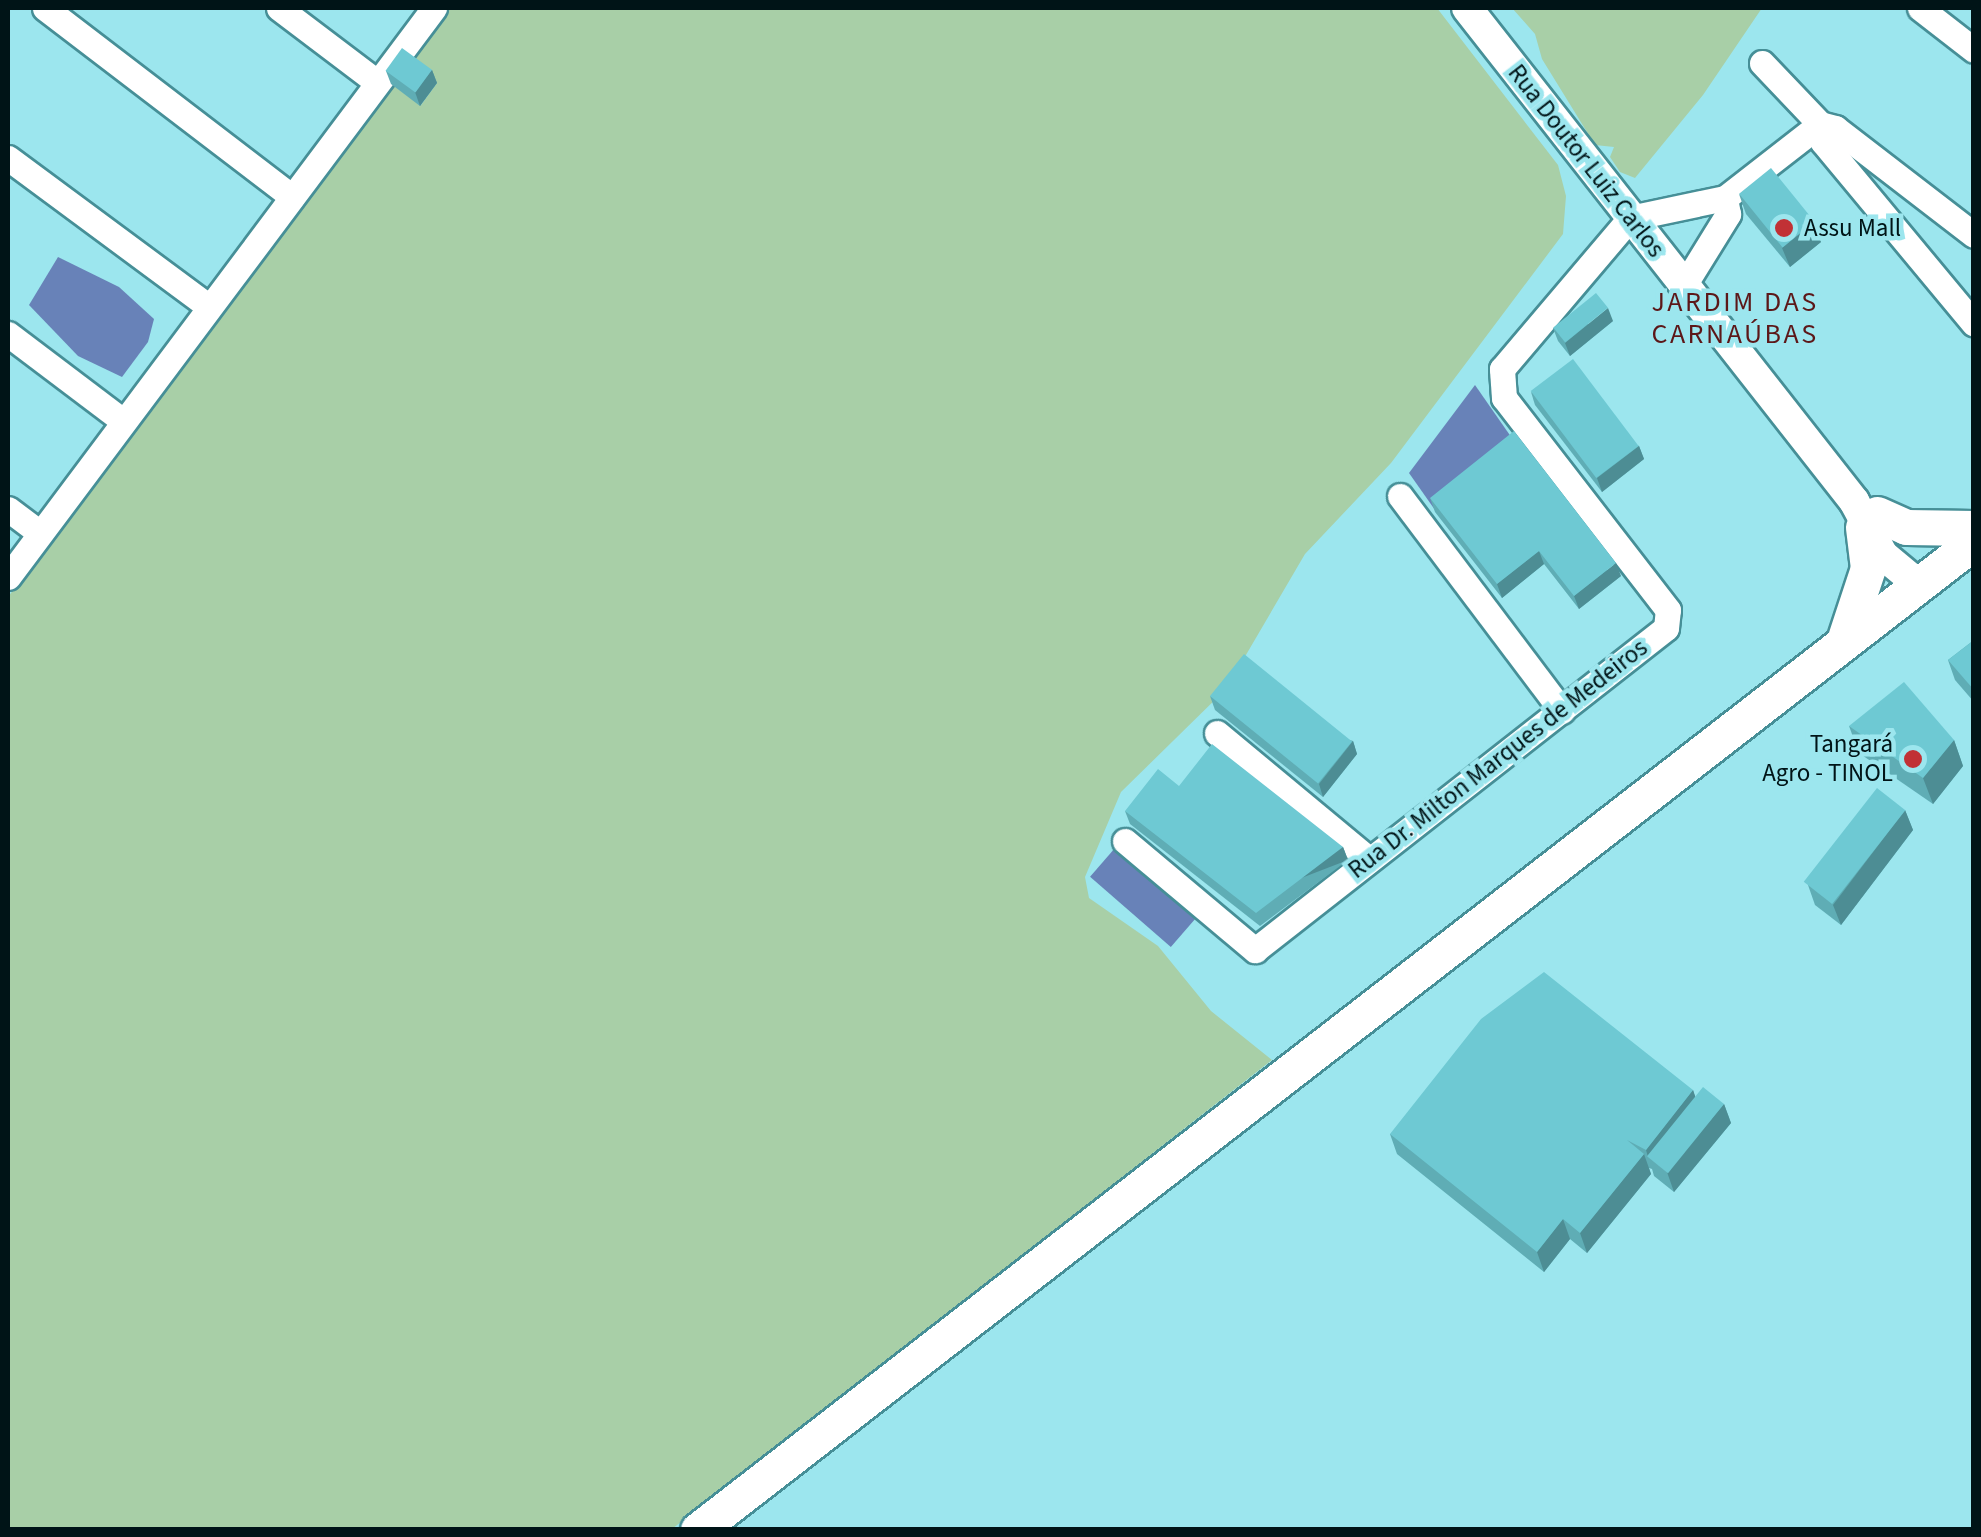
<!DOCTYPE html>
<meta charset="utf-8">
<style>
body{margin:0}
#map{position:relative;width:1981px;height:1537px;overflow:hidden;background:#9ce6ee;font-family:"Source Sans 3",sans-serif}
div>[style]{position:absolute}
.green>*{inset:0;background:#a8cfa7}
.water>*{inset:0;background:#6882b8;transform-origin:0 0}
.roads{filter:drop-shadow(2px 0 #468f97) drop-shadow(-2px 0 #468f97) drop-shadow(0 2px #468f97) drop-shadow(0 -2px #468f97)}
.minor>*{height:25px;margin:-12.5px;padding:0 12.5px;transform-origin:12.5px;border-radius:12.5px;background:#fff}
.major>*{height:30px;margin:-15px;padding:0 15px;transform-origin:15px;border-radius:15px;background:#fff}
.highway>*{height:35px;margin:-17.5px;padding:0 17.5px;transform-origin:17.5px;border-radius:17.5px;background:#fff}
.wall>*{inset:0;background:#5fadb5}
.shaded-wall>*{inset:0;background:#4d8d94;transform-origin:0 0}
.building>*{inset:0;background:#6ec9d3;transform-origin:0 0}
.dots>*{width:28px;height:28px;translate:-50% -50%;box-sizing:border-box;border:5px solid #9ce6ee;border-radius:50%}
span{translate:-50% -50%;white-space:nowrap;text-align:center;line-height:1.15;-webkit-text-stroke:9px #9ce6ee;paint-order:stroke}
.street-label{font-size:25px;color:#001417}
.poi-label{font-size:25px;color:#001417}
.left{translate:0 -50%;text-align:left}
.right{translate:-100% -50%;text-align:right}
.neighbourhood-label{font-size:28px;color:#5c1718;letter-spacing:2.5px}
.frame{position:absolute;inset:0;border:10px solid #001417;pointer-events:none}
</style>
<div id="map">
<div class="green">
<i style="clip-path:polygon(449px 8px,1437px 8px,1558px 165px,1566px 196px,1563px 234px,1391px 463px,1305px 554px,1226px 689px,1121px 792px,1085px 877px,1089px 898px,1158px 946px,1211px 1011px,1272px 1060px,672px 1529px,8px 1529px,8px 597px,391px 84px,421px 105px,437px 83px,407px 61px)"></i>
<i style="clip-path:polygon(1512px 8px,1762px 8px,1703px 95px,1635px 178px,1620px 172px,1610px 157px,1614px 147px,1595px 145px,1542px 59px,1535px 34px)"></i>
</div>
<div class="water">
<i style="clip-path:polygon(58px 257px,119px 287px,154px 319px,148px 342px,122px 377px,78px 356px,29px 305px)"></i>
<i style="clip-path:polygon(1475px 385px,1516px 444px,1435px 510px,1409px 473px)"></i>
<i style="left:1115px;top:848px;width:107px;height:38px;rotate:41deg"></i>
</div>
<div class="roads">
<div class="minor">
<i style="left:45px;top:8px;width:311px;rotate:37.4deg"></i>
<i style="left:279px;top:8px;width:123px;rotate:37.1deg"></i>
<i style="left:1920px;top:8px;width:68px;rotate:37.9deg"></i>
<i style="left:1762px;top:63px;width:84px;rotate:46.4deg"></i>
<i style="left:1820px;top:124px;width:16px;rotate:15deg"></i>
<i style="left:1835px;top:128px;width:175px;rotate:37.6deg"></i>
<i style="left:1820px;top:124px;width:18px;rotate:81deg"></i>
<i style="left:1823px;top:142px;width:236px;rotate:50.3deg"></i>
<i style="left:8px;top:158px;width:250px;rotate:36.5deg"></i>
<i style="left:1683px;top:287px;width:86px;rotate:-58.3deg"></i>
<i style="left:1728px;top:214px;width:16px;rotate:-101deg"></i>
<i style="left:8px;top:334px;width:144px;rotate:37.1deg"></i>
<i style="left:1400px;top:496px;width:269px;rotate:53deg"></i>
<i style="left:8px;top:509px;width:40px;rotate:37deg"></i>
<i style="left:8px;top:577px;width:711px;rotate:-53.18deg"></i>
<i style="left:1217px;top:733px;width:197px;rotate:39.7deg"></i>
<i style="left:1125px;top:841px;width:170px;rotate:40deg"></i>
<i style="left:1255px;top:950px;width:522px;rotate:-38.08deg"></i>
<i style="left:1666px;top:628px;width:18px;rotate:-84deg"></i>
<i style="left:1668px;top:610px;width:268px;rotate:-127.7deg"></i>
<i style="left:1504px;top:398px;width:29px;rotate:-94deg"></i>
<i style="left:1502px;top:369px;width:198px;rotate:-49.7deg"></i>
<i style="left:1630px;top:218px;width:97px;rotate:-11.9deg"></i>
<i style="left:1725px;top:198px;width:120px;rotate:-37.9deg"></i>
</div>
<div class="major">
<i style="left:1467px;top:8px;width:627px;rotate:51.87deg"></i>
<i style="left:1854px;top:501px;width:61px;rotate:61.8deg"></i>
<i style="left:1883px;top:555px;width:47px;rotate:39.8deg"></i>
</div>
<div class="highway">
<i style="left:1877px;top:514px;width:32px;rotate:24deg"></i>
<i style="left:1906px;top:527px;width:68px;rotate:0.8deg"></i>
<i style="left:1844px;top:641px;width:77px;rotate:-71.8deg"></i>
<i style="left:1868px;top:568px;width:41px;rotate:-97deg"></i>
<i style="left:698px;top:1530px;width:1614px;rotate:-37.75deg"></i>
</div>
</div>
<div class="wall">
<i style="clip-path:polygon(432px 70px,437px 83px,420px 106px,391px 84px,386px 71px)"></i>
<i style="clip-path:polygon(1739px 194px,1821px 242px,1790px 267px,1746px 214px)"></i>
<i style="clip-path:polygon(1613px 321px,1570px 356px,1558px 341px,1553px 328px)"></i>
<i style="clip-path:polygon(1531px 392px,1639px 446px,1644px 459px,1602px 492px,1535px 405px)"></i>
<i style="clip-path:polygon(1430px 498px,1621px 576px,1579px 609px,1544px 564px,1502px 598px,1435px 512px)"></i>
<i style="clip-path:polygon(1974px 640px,1974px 702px,1955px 680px,1948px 660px)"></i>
<i style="clip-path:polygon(1210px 696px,1353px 741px,1357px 754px,1323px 797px,1215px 710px)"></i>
<i style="clip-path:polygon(1849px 726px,1954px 740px,1963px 766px,1933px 804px,1859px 753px)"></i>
<i style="clip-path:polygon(1905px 810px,1913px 830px,1841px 925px,1815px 905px,1808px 885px)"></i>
<i style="clip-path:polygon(1125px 811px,1343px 847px,1348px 860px,1260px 926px,1130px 824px)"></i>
<i style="clip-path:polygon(1693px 1090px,1695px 1097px,1724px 1104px,1731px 1123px,1674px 1192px,1654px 1176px,1652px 1169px,1649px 1168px,1651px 1174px,1587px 1253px,1570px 1239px,1544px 1272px,1397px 1154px,1390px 1134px)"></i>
</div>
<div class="shaded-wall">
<i style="clip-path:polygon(432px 70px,437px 83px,420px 106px,415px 92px)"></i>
<i style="clip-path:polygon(1814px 222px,1821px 242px,1790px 267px,1782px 248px)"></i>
<i style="clip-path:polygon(1608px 308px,1613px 321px,1570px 356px,1565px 343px)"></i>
<i style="clip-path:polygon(1639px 446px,1644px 459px,1602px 492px,1597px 478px)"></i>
<i style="clip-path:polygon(1539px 551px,1544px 564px,1502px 598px,1497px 584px)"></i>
<i style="clip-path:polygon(1616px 563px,1621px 576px,1579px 609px,1574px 596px)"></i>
<i style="clip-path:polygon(1954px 740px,1963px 766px,1933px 804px,1923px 778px)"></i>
<i style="clip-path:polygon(1353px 741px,1357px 754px,1323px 797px,1319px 784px)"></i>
<i style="clip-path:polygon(1905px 810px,1913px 830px,1841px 925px,1833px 905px)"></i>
<i style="left:1343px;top:847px;width:14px;height:109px;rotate:69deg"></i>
<i style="clip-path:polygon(1693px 1090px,1700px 1110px,1648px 1157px,1646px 1150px)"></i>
<i style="clip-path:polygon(1724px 1104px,1731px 1123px,1674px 1192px,1667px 1172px)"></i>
<i style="clip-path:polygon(1644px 1154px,1651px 1174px,1587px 1253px,1580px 1233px)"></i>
<i style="clip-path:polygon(1563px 1219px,1570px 1239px,1544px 1272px,1537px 1252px)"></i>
</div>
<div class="building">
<i style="left:402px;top:48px;width:37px;height:28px;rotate:36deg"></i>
<i style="left:1771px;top:168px;width:69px;height:41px;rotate:51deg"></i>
<i style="left:1596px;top:293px;width:19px;height:55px;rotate:51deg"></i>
<i style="left:1573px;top:359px;width:109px;height:53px;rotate:53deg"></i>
<i style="clip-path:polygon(1514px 431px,1616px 563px,1574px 596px,1539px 551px,1497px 584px,1430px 498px)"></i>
<i style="clip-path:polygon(1974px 640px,1974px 690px,1948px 660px)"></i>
<i style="left:1244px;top:654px;width:139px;height:54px;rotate:39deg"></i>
<i style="clip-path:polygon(1904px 682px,1954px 740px,1923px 778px,1849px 726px)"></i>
<i style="clip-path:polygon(1212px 744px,1343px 847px,1256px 913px,1125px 811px,1158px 769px,1179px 786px)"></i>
<i style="left:1877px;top:788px;width:36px;height:119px;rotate:38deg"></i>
<i style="clip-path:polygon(1544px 972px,1693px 1090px,1646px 1150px,1627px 1140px,1644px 1154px,1580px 1233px,1563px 1219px,1537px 1252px,1390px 1134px,1481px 1019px)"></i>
<i style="left:1703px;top:1087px;width:27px;height:89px;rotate:39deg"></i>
</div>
<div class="dots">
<i style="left:1784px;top:228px;background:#c13135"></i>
<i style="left:1913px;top:759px;background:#c13135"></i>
</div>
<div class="street-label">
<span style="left:1586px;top:161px;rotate:52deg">Rua Doutor Luiz Carlos</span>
<span style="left:1498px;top:759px;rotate:-38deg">Rua Dr. Milton Marques de Medeiros</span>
</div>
<div class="poi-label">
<span class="left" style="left:1804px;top:228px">Assu Mall</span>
<span class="right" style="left:1893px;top:759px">Tangará<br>Agro - TINOL</span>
</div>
<div class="neighbourhood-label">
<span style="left:1735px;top:318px">JARDIM DAS<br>CARNAÚBAS</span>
</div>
<div class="frame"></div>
</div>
